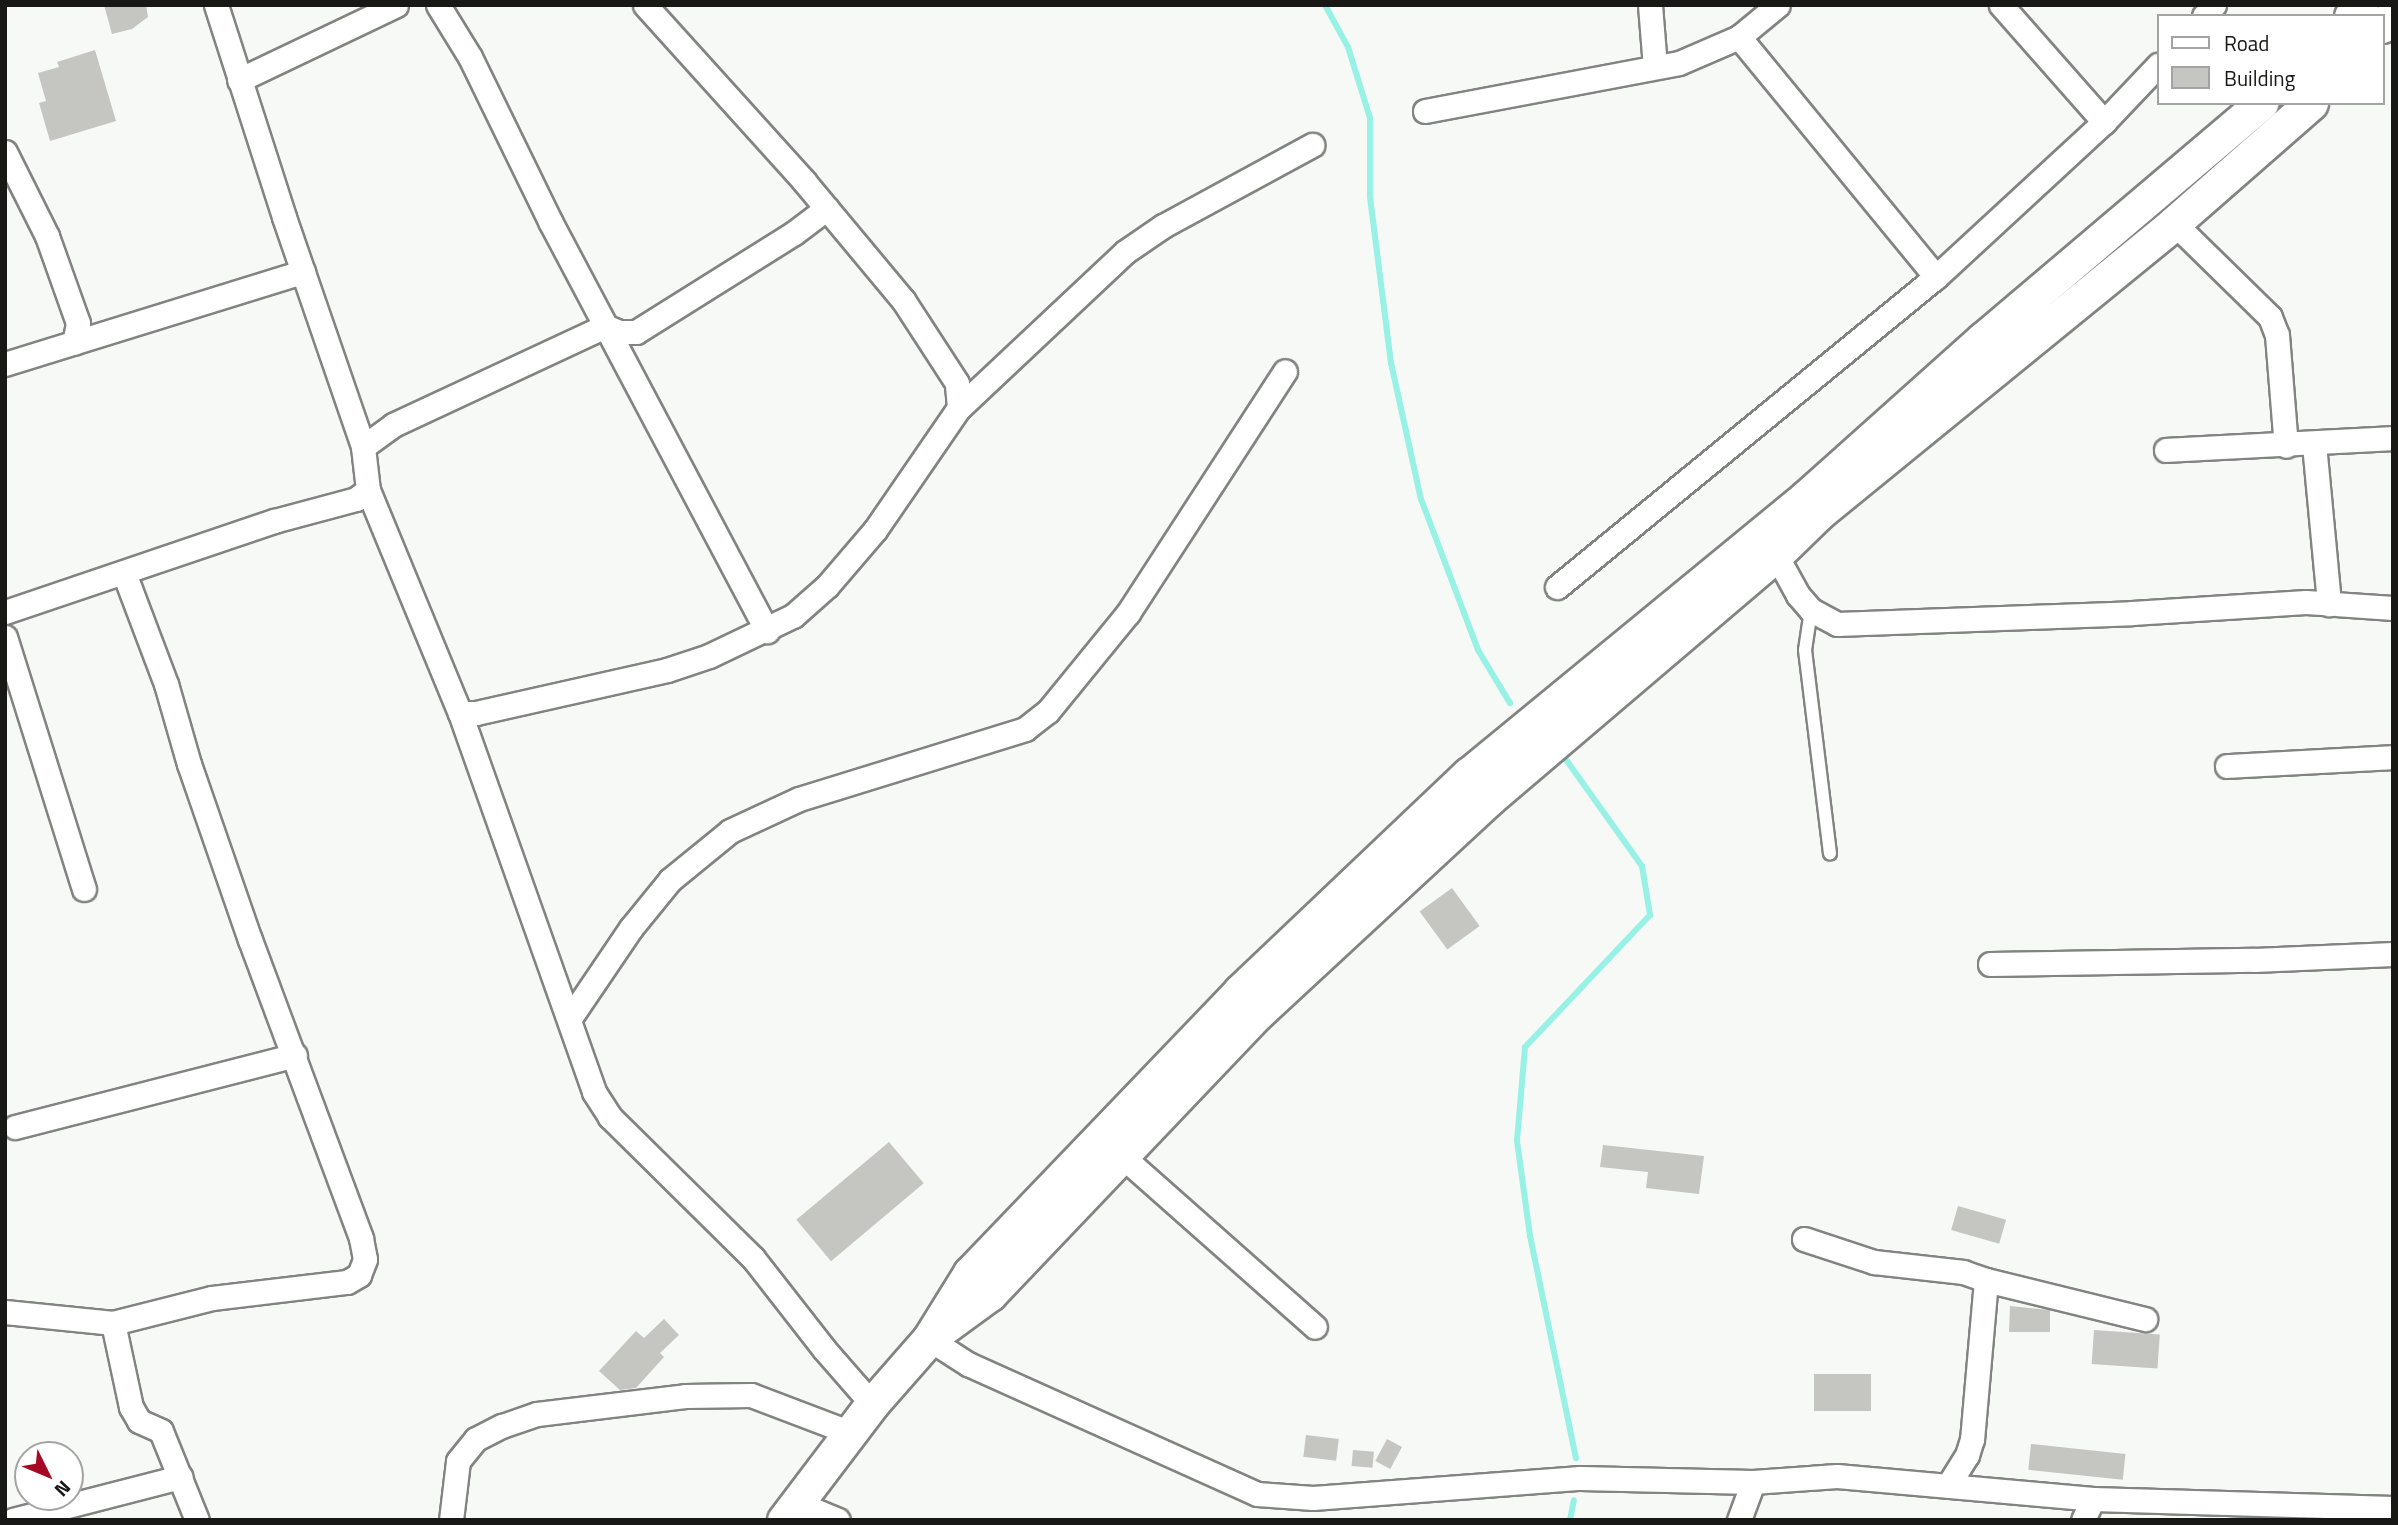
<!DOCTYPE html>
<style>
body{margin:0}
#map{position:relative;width:2398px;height:1525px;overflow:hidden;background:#f6f9f5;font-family:"Titillium Web",sans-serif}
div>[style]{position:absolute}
.stream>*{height:6px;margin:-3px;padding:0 3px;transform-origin:3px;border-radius:3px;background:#97f1e4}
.building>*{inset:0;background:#c5c6c2;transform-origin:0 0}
.roads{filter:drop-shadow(2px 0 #818481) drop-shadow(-2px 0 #818481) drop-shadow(0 2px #818481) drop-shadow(0 -2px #818481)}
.lane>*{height:12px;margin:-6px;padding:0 6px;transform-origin:6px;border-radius:6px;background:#fff}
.street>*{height:23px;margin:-11.5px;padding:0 11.5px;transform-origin:11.5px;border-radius:11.5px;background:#fff}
.secondary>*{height:33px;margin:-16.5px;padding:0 16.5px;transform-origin:16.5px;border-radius:16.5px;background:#fff}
span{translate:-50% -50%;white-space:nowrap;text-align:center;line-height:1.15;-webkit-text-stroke:5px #fff;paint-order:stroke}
.frame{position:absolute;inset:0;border:7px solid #181917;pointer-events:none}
.legend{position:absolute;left:2157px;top:14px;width:228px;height:91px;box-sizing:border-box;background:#fff;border:2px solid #a3a3a2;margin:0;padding:9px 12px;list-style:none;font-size:21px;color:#181917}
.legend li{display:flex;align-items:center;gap:14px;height:35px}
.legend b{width:35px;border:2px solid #a3a3a2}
.north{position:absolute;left:14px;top:1441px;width:70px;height:70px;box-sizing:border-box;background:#fff;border:2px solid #a3a3a2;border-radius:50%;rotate:133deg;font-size:19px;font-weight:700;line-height:28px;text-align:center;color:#181917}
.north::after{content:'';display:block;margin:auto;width:24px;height:32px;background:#a50a25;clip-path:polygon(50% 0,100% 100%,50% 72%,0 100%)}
</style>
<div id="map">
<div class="stream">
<i style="left:1325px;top:5px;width:48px;rotate:61.3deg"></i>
<i style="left:1348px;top:47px;width:74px;rotate:72.8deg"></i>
<i style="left:1370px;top:118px;width:79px;rotate:90deg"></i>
<i style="left:1370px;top:197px;width:167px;rotate:82.8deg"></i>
<i style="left:1391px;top:363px;width:139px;rotate:77.6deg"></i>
<i style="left:1421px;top:499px;width:161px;rotate:69.3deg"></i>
<i style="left:1478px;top:650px;width:62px;rotate:58.9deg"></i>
<i style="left:1567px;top:761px;width:129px;rotate:54.5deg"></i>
<i style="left:1642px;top:866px;width:50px;rotate:80.7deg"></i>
<i style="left:1650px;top:915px;width:182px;rotate:133.4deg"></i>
<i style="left:1525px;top:1047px;width:94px;rotate:94.9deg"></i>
<i style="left:1517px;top:1141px;width:96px;rotate:82.2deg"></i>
<i style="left:1530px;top:1236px;width:227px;rotate:78.3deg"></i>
<i style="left:1570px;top:1520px;width:20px;rotate:-79deg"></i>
</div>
<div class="building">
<i style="clip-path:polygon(104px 5px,146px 5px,148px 17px,132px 29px,112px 34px)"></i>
<i style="clip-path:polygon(95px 50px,116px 121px,50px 141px,39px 103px,46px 101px,38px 73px,59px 67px,57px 62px)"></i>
<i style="left:1452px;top:888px;width:47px;height:40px;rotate:54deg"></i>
<i style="left:889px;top:1142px;width:54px;height:121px;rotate:50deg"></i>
<i style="clip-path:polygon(1603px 1145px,1704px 1156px,1699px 1194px,1646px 1188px,1648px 1172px,1600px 1167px)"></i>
<i style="left:1958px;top:1206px;width:50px;height:25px;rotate:16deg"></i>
<i style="clip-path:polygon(2010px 1306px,2050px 1310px,2050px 1332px,2009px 1332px)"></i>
<i style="clip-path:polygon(664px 1319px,679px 1335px,660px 1353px,664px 1357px,636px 1388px,620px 1390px,599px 1371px,636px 1331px,644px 1338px)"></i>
<i style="left:2094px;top:1330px;width:66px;height:34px;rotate:4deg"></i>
<i style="left:1814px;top:1374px;width:57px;height:37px"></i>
<i style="left:1306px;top:1435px;width:33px;height:22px;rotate:7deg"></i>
<i style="left:1387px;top:1439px;width:17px;height:25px;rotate:28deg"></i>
<i style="left:2031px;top:1444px;width:95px;height:26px;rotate:6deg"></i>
<i style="left:1353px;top:1450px;width:21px;height:16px;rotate:5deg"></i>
</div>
<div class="roads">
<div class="lane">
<i style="left:1811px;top:610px;width:40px;rotate:98.5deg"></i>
<i style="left:1805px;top:650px;width:205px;rotate:83deg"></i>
</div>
<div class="street">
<i style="left:216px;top:5px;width:223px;rotate:72.2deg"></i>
<i style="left:284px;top:217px;width:243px;rotate:71deg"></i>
<i style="left:363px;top:447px;width:43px;rotate:83.4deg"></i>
<i style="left:368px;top:490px;width:241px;rotate:67.6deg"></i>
<i style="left:460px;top:713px;width:402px;rotate:70.5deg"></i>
<i style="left:594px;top:1092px;width:30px;rotate:57deg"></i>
<i style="left:610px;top:1117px;width:201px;rotate:44.6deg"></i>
<i style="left:753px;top:1258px;width:115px;rotate:52deg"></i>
<i style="left:824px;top:1349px;width:73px;rotate:48.9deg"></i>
<i style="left:438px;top:5px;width:61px;rotate:58.4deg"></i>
<i style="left:470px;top:57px;width:185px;rotate:64deg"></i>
<i style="left:551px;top:223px;width:462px;rotate:62.1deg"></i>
<i style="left:1650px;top:5px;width:62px;rotate:85.4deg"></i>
<i style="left:2001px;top:5px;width:156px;rotate:48.6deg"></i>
<i style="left:2204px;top:16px;width:15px;rotate:-48deg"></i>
<i style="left:1739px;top:37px;width:310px;rotate:50.6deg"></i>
<i style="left:239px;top:80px;width:174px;rotate:-25.5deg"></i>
<i style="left:1425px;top:111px;width:258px;rotate:-10.7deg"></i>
<i style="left:1679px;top:63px;width:65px;rotate:-23.4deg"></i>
<i style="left:1739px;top:37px;width:50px;rotate:-39.4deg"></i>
<i style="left:5px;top:152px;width:94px;rotate:63.4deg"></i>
<i style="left:47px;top:236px;width:92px;rotate:70.4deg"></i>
<i style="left:78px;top:323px;width:20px;rotate:101deg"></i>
<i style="left:2174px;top:223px;width:134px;rotate:44.4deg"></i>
<i style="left:2270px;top:317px;width:19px;rotate:69deg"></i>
<i style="left:2277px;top:335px;width:111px;rotate:85.4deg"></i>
<i style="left:5px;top:364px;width:312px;rotate:-17.2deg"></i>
<i style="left:959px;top:408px;width:228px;rotate:-43.2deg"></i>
<i style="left:1125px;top:252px;width:46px;rotate:-34.4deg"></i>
<i style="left:1163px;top:226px;width:170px;rotate:-28.5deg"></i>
<i style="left:2314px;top:444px;width:161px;rotate:84.6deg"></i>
<i style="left:363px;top:447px;width:37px;rotate:-36deg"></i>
<i style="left:393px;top:425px;width:234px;rotate:-25deg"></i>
<i style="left:605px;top:326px;width:15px;rotate:23deg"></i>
<i style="left:619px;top:332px;width:17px"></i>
<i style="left:636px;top:332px;width:186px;rotate:-32.1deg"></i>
<i style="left:794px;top:233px;width:41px;rotate:-37.1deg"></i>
<i style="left:2166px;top:450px;width:227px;rotate:-3deg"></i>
<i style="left:1776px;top:555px;width:46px;rotate:61.2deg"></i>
<i style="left:1798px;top:595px;width:20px;rotate:49deg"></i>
<i style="left:1811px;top:610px;width:30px;rotate:28deg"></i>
<i style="left:1837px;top:624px;width:295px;rotate:-2.1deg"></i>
<i style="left:2132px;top:613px;width:174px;rotate:-3.6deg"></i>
<i style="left:2306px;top:602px;width:87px;rotate:3.9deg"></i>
<i style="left:1557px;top:587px;width:490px;rotate:-39.3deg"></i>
<i style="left:1936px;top:277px;width:229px;rotate:-42.7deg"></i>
<i style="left:2104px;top:122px;width:79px;rotate:-46.5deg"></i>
<i style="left:5px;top:612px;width:284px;rotate:-18.7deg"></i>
<i style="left:274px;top:521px;width:85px;rotate:-15deg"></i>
<i style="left:356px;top:499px;width:15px;rotate:-37deg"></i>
<i style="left:5px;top:637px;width:264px;rotate:72.6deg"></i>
<i style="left:460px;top:713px;width:16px"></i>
<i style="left:476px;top:713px;width:196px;rotate:-12.7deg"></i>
<i style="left:667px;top:670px;width:44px;rotate:-18.4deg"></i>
<i style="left:709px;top:656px;width:93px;rotate:-25.5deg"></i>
<i style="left:793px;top:616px;width:45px;rotate:-41.4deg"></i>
<i style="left:827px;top:586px;width:74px;rotate:-49.4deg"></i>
<i style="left:875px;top:530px;width:148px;rotate:-55.5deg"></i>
<i style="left:959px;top:408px;width:25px;rotate:-95deg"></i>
<i style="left:957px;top:383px;width:99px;rotate:-123deg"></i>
<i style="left:903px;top:300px;width:155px;rotate:-129.8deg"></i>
<i style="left:804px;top:181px;width:237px;rotate:-132.1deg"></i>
<i style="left:2227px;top:766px;width:166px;rotate:-3.1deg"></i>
<i style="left:1990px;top:964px;width:264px;rotate:-0.9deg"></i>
<i style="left:2254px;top:960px;width:139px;rotate:-2.5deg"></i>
<i style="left:570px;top:1018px;width:109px;rotate:-55.9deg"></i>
<i style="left:631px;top:928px;width:62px;rotate:-50.9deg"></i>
<i style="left:670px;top:880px;width:77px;rotate:-39.2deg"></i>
<i style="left:730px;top:831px;width:76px;rotate:-24.9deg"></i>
<i style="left:799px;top:799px;width:237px;rotate:-17.2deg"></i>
<i style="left:1025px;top:729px;width:29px;rotate:-38deg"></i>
<i style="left:1048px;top:711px;width:127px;rotate:-50.8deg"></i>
<i style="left:1128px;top:613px;width:288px;rotate:-57deg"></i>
<i style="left:15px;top:1127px;width:289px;rotate:-14.4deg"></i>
<i style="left:1123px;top:1157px;width:256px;rotate:41.5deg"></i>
<i style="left:1804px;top:1239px;width:74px;rotate:18.2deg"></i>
<i style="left:1874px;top:1262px;width:90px;rotate:6.4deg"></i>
<i style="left:1963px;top:1272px;width:24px;rotate:19deg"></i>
<i style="left:1986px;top:1280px;width:160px;rotate:95deg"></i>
<i style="left:1972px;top:1439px;width:17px;rotate:107deg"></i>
<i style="left:1967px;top:1455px;width:36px;rotate:122deg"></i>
<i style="left:1986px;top:1280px;width:164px;rotate:13.8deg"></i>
<i style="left:5px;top:1312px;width:109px;rotate:5.8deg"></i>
<i style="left:113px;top:1323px;width:102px;rotate:-14.2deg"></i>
<i style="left:212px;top:1298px;width:136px;rotate:-6.8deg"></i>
<i style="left:347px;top:1282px;width:14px;rotate:-30deg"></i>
<i style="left:359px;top:1275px;width:17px;rotate:-69deg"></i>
<i style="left:365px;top:1259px;width:21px;rotate:-101deg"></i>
<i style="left:361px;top:1238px;width:318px;rotate:-110.4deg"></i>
<i style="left:250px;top:940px;width:186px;rotate:-109.1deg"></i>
<i style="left:189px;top:764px;width:83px;rotate:-106deg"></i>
<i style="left:166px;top:684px;width:119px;rotate:-110.7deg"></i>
<i style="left:113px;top:1323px;width:86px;rotate:77.9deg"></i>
<i style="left:131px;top:1407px;width:16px;rotate:60deg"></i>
<i style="left:139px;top:1421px;width:24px;rotate:24deg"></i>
<i style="left:161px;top:1431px;width:96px;rotate:68deg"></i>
<i style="left:929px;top:1339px;width:46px;rotate:32.7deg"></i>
<i style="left:968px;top:1364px;width:317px;rotate:24.2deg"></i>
<i style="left:1257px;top:1494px;width:56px;rotate:4.1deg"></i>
<i style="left:1313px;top:1498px;width:268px;rotate:-4.3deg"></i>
<i style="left:1580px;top:1478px;width:173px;rotate:1.3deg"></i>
<i style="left:1753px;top:1482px;width:84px;rotate:-4.1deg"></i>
<i style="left:1837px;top:1476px;width:257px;rotate:5.1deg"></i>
<i style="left:2093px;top:1499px;width:300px;rotate:1.7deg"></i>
<i style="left:797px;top:1503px;width:44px;rotate:22.5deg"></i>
<i style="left:13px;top:1520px;width:173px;rotate:-14.4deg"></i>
<i style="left:451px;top:1520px;width:59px;rotate:-83.2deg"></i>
<i style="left:458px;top:1461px;width:28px;rotate:-51deg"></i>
<i style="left:476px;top:1439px;width:29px;rotate:-27deg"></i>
<i style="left:502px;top:1426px;width:37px;rotate:-19deg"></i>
<i style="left:537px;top:1414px;width:149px;rotate:-6.9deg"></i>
<i style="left:685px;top:1396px;width:66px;rotate:-0.9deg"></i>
<i style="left:751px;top:1395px;width:107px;rotate:20.8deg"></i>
<i style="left:1739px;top:1520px;width:40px;rotate:-69.8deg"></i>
<i style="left:2083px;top:1520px;width:23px;rotate:-65deg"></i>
</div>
<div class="secondary">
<i style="left:2351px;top:16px;width:15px;rotate:-48deg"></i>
<i style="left:2382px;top:26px;width:16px;rotate:-45deg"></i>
<i style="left:942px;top:1329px;width:59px;rotate:-36.1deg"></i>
<i style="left:990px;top:1294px;width:390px;rotate:-46.4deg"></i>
<i style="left:1259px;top:1012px;width:313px;rotate:-42.8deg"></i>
<i style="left:1489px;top:799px;width:377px;rotate:-40.4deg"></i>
<i style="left:1776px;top:555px;width:60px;rotate:-44.3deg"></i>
<i style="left:1819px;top:513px;width:458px;rotate:-39.2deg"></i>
<i style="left:2174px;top:223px;width:182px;rotate:-41.2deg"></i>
<i style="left:784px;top:1520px;width:146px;rotate:-52.8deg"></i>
<i style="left:872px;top:1404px;width:86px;rotate:-48.8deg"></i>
<i style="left:929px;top:1339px;width:78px;rotate:-58.2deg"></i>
<i style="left:970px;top:1273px;width:390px;rotate:-46.2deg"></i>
<i style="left:1240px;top:991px;width:315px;rotate:-43.5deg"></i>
<i style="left:1469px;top:774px;width:436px;rotate:-39.4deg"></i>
<i style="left:1806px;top:497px;width:237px;rotate:-41.8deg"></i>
<i style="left:1983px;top:339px;width:365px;rotate:-40.3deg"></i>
</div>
</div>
<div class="frame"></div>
<ul class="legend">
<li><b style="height:9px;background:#fff"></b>Road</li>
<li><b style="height:19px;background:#c5c6c2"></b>Building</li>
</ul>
<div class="north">N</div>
</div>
